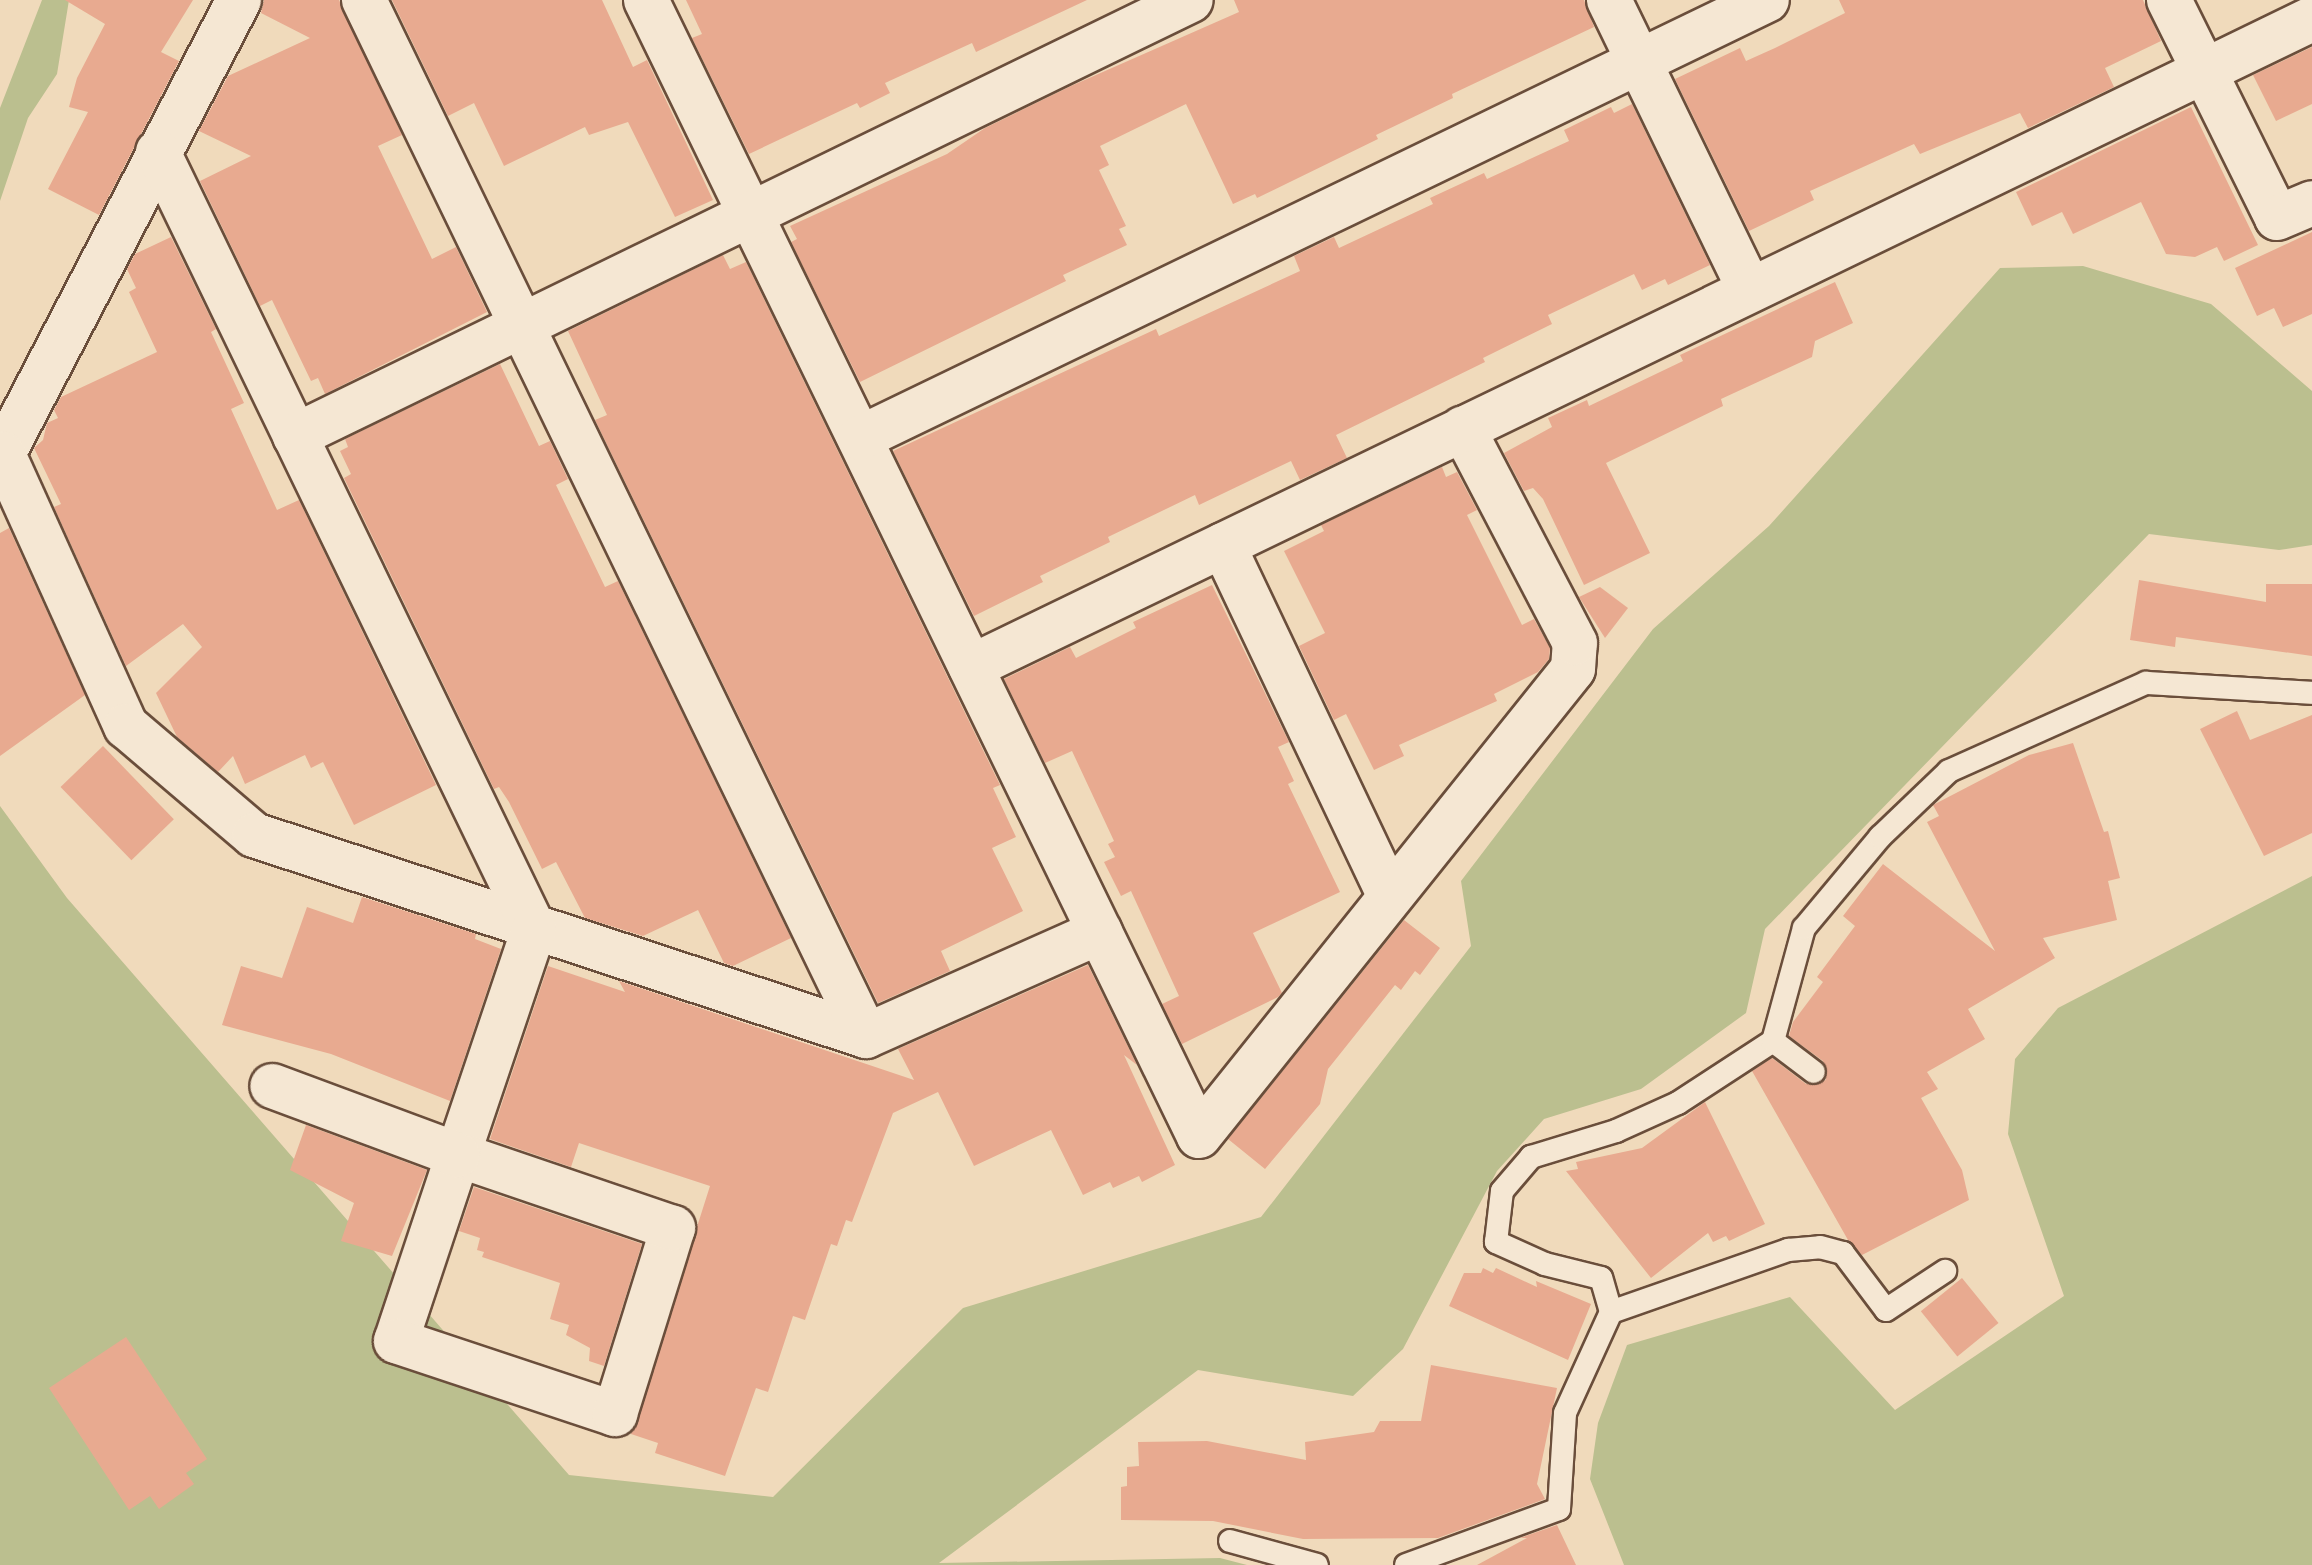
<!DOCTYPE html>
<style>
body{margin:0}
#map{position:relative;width:2312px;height:1565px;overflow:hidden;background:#f0dabb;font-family:"Sorts Mill Goudy",serif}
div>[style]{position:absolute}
.green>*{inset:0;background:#bbbf8f}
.building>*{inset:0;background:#e8aa90;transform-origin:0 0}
.roads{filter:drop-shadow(2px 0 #6a4e3b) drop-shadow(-2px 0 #6a4e3b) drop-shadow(0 2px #6a4e3b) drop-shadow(0 -2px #6a4e3b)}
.lane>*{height:22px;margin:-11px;padding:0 11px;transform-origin:11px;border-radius:11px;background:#f5e7d3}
.street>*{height:44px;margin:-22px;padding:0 22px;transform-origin:22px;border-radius:22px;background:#f5e7d3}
span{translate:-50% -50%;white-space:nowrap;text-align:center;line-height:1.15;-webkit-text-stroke:6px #f5e7d3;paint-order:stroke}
</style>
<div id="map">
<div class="green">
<i style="clip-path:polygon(42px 0,69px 0,57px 74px,28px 118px,0 201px,0 108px)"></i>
<i style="clip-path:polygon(2083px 266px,2211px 304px,2312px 391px,2312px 545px,2279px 550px,2149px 534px,1765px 929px,1746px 1013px,1641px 1089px,1544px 1119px,1497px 1171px,1403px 1349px,1353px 1396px,1198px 1370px,939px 1563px,1220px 1558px,1247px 1565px,0 1565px,0 806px,67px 898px,569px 1475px,773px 1497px,963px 1308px,1261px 1217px,1471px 946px,1461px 881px,1653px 629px,1769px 526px,2000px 268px)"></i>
<i style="clip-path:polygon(2312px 876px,2312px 1565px,1624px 1565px,1590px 1479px,1598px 1423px,1627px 1345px,1790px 1297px,1895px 1410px,2064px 1296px,2008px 1134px,2015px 1059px,2058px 1008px)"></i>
</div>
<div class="building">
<i style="clip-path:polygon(65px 0,193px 0,161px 52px,179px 61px,99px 215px,48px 189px,88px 112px,69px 107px,77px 78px,105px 24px)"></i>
<i style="clip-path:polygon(264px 0,339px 0,402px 135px,378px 146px,432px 259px,456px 247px,487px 312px,325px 394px,318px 378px,311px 381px,272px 300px,260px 306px,200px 181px,251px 156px,199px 131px,228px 76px,310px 38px,261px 13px)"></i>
<i style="clip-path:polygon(392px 0,602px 0,633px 67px,647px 60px,713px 200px,675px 217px,628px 122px,589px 135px,585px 127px,504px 166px,474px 103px,448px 116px)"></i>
<i style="clip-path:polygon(686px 0,1087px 0,976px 52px,972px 43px,885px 83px,890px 93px,860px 108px,857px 103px,749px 154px,692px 38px,702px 34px)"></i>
<i style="clip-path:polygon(1234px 0,1584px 0,1594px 27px,1452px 94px,1453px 98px,1376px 135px,1378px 139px,1257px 198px,1255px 194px,1233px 204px,1186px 104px,1100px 146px,1109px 165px,1099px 170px,1126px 226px,1119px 229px,1127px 245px,1063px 275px,1066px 281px,860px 382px,791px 242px,797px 239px,790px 226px,947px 154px,985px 128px,1071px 86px,1239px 12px)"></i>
<i style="clip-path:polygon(1839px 0,2143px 0,2161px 41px,2105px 68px,2114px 87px,2028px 128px,2020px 113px,1920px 154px,1914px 144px,1810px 191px,1814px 200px,1749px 231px,1675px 79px,1740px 48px,1746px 61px,1775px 48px,1845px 13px)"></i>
<i style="clip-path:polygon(2312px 47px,2312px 104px,2276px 121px,2253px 75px)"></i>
<i style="clip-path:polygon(1632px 104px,1710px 265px,1668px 285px,1665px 279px,1642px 290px,1634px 274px,1548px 315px,1552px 324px,1483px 358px,1485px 362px,1336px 435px,1347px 458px,1300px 480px,1291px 461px,1199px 505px,1195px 495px,1108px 537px,1110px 542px,1040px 576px,1043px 582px,974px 616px,893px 451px,1156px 329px,1159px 336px,1300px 271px,1294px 256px,1334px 237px,1339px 248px,1433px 204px,1430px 198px,1484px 173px,1487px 179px,1569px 141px,1564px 130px,1611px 107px,1614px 113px)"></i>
<i style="clip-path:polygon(2191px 107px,2258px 245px,2224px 261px,2217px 247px,2195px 257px,2166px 254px,2141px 202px,2073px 234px,2062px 212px,2032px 226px,2016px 192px)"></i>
<i style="clip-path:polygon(2312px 232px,2312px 314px,2283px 327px,2274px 308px,2257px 316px,2235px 268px)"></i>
<i style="clip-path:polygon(171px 237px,216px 329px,211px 332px,244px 403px,231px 409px,277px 510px,299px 500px,436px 785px,354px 825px,323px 762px,311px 768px,305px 755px,245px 784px,233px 756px,218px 772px,177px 737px,156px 693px,202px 647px,183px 624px,126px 666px,54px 507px,61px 504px,34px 448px,43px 440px,47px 423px,58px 418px,54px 410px,61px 397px,157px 352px,129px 292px,136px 288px,127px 269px,135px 254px)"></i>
<i style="clip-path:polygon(723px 255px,730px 269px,746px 262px,1000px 785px,993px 788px,1016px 837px,992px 848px,1023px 911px,941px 951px,950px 971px,878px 1003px,595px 420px,607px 415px,568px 331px)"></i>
<i style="clip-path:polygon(1835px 282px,1853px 323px,1815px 341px,1812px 357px,1721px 399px,1723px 406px,1606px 463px,1650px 553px,1584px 585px,1543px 499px,1533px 488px,1524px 491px,1504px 453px,1552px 427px,1548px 418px,1587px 400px,1589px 406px,1683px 361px,1680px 355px)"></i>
<i style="clip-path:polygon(500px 364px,539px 446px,550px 441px,568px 479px,556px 485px,605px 587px,618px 581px,791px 938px,733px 966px,724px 963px,698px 910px,643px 936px,585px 918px,556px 862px,542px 869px,509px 802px,499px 787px,494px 789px,344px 478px,351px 474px,340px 451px,348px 447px,345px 439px)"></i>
<i style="clip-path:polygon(1442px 467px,1446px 477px,1457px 472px,1477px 510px,1467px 515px,1522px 625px,1534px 619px,1550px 648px,1549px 659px,1538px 672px,1494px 694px,1497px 701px,1399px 745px,1404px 756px,1374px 770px,1346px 714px,1334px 720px,1299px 646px,1325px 633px,1284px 551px,1324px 531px,1321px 525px)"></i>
<i style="clip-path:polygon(9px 528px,85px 695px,0 756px,0 533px)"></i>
<i style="clip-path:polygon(2139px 580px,2266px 602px,2266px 584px,2312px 584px,2312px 656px,2176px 637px,2175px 647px,2130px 640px)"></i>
<i style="clip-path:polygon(1212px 585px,1289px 742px,1278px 747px,1294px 781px,1288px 784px,1340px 892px,1253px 933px,1282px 993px,1278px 997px,1182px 1044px,1162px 1004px,1179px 996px,1131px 891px,1121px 896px,1104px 862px,1115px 857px,1108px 844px,1114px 841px,1072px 751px,1045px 763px,1004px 679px,1070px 647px,1076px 658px,1136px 628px,1133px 622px)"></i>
<i style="clip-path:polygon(1600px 587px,1628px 608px,1605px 638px,1579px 597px)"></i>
<i style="clip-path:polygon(2237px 711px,2250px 740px,2312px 715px,2312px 833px,2264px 856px,2200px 729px)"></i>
<i style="clip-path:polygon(2073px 743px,2104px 832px,2108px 831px,2120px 878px,2108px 881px,2117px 920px,2043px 938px,2055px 958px,1968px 1009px,1985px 1039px,1927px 1072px,1938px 1089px,1921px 1098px,1962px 1170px,1969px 1200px,1862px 1255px,1848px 1240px,1752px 1071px,1772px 1058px,1806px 1084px,1826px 1080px,1823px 1061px,1789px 1036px,1793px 1022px,1823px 982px,1817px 977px,1855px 926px,1843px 916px,1883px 864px,1995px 951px,1927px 822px,1939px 816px,1933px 805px,2029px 755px)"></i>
<i style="left:103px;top:746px;width:102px;height:59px;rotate:46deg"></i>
<i style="clip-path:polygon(362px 897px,476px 934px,475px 939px,501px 949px,450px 1101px,331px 1054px,222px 1025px,241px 966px,282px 978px,307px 907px,353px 923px)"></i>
<i style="clip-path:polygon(1404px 920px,1440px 948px,1420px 975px,1415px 971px,1401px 990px,1395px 985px,1328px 1069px,1320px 1104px,1265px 1169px,1228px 1139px)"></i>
<i style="clip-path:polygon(1088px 965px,1137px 1065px,1124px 1055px,1175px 1165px,1142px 1182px,1139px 1176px,1113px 1188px,1110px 1182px,1083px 1195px,1051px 1130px,974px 1166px,938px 1092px,893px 1113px,852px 1222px,846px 1220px,837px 1246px,831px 1244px,805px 1320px,793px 1316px,768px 1392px,756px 1388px,725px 1476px,655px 1453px,658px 1443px,631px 1434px,710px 1186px,579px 1143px,571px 1167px,490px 1139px,548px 966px,625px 992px,619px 981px,914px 1080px,898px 1049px)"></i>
<i style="clip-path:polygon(1705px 1102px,1765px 1224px,1729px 1241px,1726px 1236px,1713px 1242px,1708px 1233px,1651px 1278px,1566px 1171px,1578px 1169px,1576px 1162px,1642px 1148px)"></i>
<i style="clip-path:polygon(306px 1125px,427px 1170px,392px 1256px,341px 1241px,354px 1203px,290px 1170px)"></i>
<i style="clip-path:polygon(474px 1187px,642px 1244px,604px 1366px,589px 1361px,590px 1348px,566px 1335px,569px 1325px,550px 1319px,560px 1283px,482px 1257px,484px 1252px,477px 1250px,480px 1238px,459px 1231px)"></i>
<i style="clip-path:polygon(1483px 1268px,1493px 1273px,1496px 1268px,1537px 1287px,1536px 1281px,1591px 1304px,1568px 1360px,1449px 1306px,1464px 1273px,1481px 1273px)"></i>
<i style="left:1962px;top:1278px;width:58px;height:53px;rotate:51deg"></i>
<i style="clip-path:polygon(126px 1337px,207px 1459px,186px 1473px,194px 1484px,159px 1509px,150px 1496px,129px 1510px,49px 1388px)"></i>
<i style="clip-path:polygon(1431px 1365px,1557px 1388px,1537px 1484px,1545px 1499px,1438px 1538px,1303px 1539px,1213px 1521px,1121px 1520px,1121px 1487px,1127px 1486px,1127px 1467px,1139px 1466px,1138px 1442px,1207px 1441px,1306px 1460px,1305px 1442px,1374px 1432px,1380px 1421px,1421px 1421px)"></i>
<i style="clip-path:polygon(1557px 1525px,1576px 1565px,1477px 1565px,1527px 1538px,1520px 1538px)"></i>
</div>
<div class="roads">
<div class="lane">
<i style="left:1773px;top:1041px;width:51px;rotate:37.1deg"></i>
<i style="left:1611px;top:1312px;width:188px;rotate:-19.3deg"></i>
<i style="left:1788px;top:1250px;width:32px;rotate:-5deg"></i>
<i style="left:1820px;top:1247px;width:24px;rotate:15deg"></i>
<i style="left:1843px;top:1253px;width:71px;rotate:53deg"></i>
<i style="left:1886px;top:1310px;width:71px;rotate:-33.5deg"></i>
<i style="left:1230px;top:1541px;width:90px;rotate:15.4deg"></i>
<i style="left:1406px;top:1565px;width:163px;rotate:-20.1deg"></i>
<i style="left:1559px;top:1509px;width:96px;rotate:-86.4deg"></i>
<i style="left:1565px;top:1413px;width:111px;rotate:-65.5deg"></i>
<i style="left:1611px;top:1312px;width:35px;rotate:-106deg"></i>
<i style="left:1601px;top:1278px;width:58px;rotate:-166deg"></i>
<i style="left:1545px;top:1264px;width:54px;rotate:-155.8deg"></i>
<i style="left:1496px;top:1242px;width:51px;rotate:-83.3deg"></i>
<i style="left:1502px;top:1191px;width:45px;rotate:-49.5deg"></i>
<i style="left:1531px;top:1157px;width:89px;rotate:-17deg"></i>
<i style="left:1616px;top:1131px;width:68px;rotate:-24.3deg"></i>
<i style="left:1678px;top:1103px;width:113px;rotate:-33.1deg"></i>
<i style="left:1773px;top:1041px;width:117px;rotate:-74.7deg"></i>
<i style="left:1804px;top:928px;width:119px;rotate:-50.1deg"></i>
<i style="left:1880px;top:837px;width:95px;rotate:-43.7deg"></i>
<i style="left:1949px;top:771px;width:216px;rotate:-24.1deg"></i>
<i style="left:2146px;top:683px;width:166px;rotate:3.4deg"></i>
</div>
<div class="street">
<i style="left:239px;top:0;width:512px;rotate:117.47deg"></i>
<i style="left:3px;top:454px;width:299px;rotate:65.7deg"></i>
<i style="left:126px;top:726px;width:168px;rotate:40.4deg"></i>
<i style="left:254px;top:835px;width:644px;rotate:18.18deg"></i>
<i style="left:866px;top:1036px;width:256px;rotate:-24deg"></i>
<i style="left:364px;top:0;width:1151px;rotate:64.15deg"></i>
<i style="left:646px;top:0;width:1263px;rotate:64.04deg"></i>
<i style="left:1199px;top:1136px;width:598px;rotate:-51.31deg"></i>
<i style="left:1573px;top:669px;width:26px;rotate:-86deg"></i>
<i style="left:1575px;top:643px;width:242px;rotate:-117.6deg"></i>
<i style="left:1609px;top:0;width:322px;rotate:64.1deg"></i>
<i style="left:2169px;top:0;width:243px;rotate:63.6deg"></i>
<i style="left:2277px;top:218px;width:38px;rotate:-23deg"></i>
<i style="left:158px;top:152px;width:863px;rotate:64.18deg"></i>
<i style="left:534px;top:929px;width:238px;rotate:108.6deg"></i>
<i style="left:458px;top:1155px;width:196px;rotate:108.4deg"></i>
<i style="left:396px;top:1341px;width:231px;rotate:18.4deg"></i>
<i style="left:615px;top:1414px;width:195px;rotate:-72.7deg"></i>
<i style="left:673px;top:1228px;width:227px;rotate:-161.2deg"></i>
<i style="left:458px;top:1155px;width:198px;rotate:-159.6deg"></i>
<i style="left:295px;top:436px;width:996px;rotate:-25.95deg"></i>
<i style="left:860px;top:438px;width:1007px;rotate:-25.78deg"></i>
<i style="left:1223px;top:545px;width:386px;rotate:64.6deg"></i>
<i style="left:971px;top:667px;width:1489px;rotate:-25.79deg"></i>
</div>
</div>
</div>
